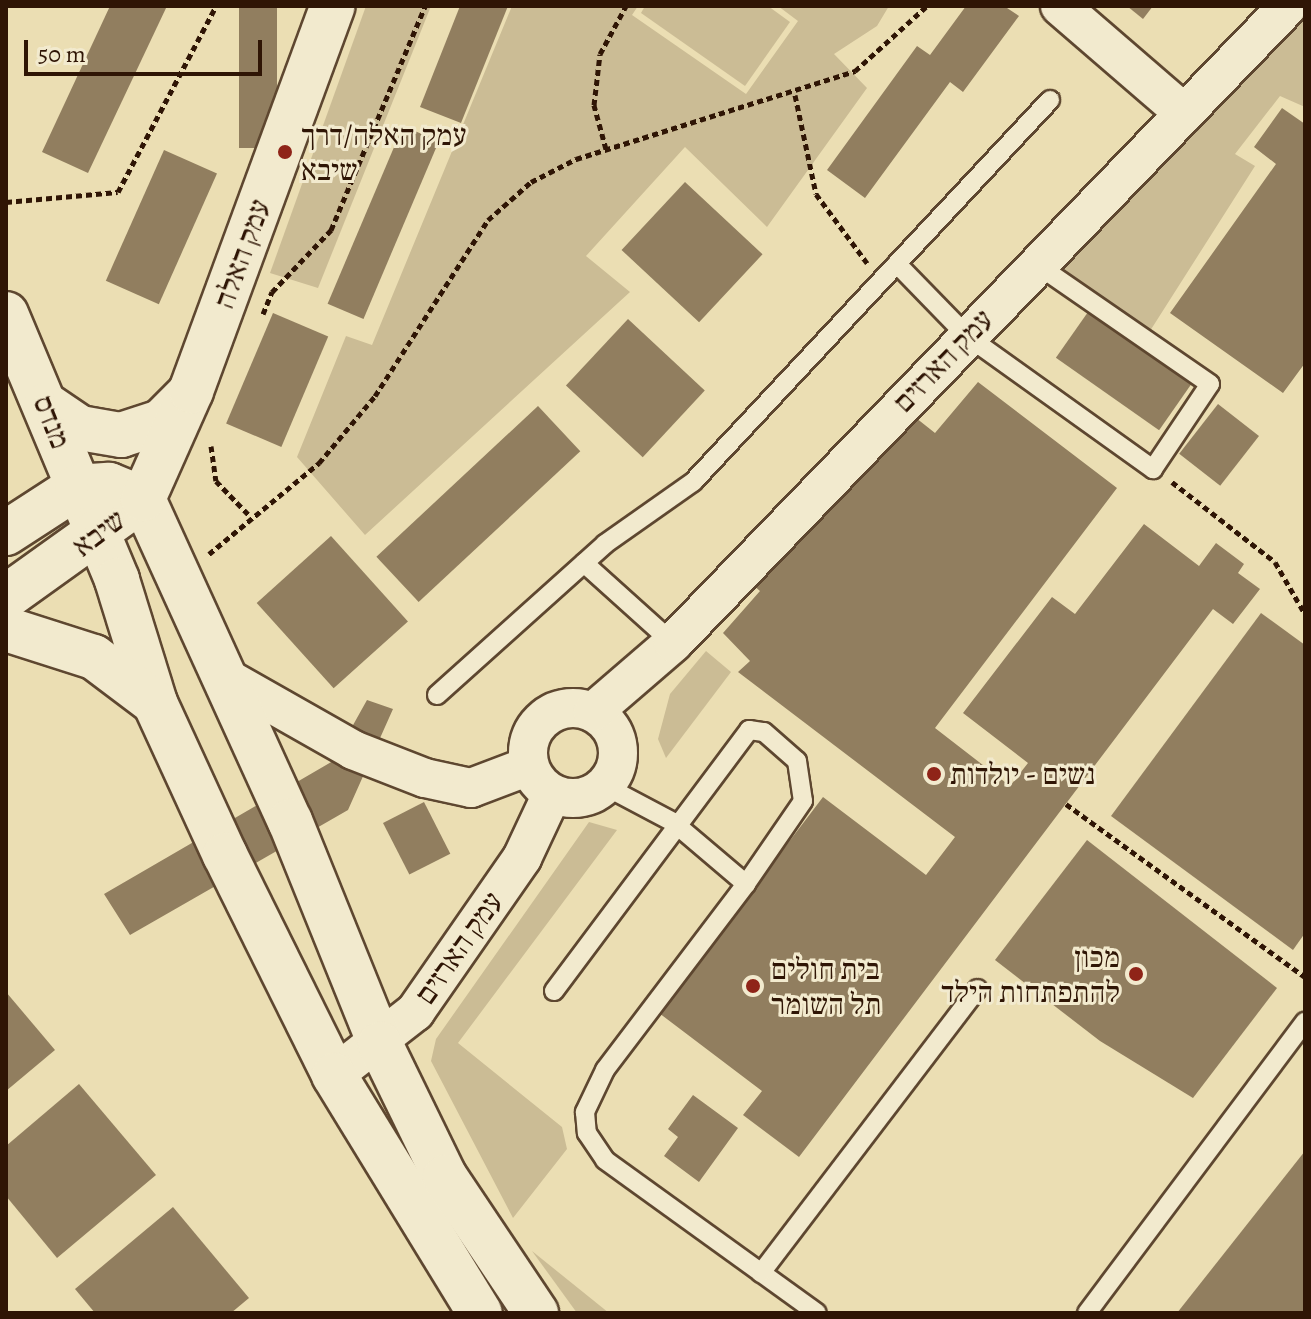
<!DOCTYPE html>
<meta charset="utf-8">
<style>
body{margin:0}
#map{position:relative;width:1311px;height:1319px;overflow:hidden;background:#ebdeb3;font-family:Alegreya,"Frank Ruhl Libre",serif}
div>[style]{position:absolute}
.green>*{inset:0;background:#cbbc95}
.building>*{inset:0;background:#917e5f;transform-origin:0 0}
.path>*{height:5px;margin-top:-2.5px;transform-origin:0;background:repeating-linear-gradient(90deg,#2f1505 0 6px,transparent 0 10px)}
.roads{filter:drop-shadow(2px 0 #5e4730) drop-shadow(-2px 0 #5e4730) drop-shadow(0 2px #5e4730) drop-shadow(0 -2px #5e4730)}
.lane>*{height:18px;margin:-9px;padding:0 9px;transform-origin:9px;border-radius:9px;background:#f2eace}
.street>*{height:38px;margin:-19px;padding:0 19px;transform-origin:19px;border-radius:19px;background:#f2eace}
.street>.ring{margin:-19px;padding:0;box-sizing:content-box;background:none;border:38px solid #f2eace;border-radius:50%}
.secondary>*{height:44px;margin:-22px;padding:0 22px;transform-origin:22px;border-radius:22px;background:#f2eace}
.dots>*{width:22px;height:22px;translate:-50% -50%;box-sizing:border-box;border:4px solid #f2eace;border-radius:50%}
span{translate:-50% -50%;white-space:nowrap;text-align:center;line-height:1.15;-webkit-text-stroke:6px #f2eace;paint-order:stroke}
.poi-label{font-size:30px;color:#2f1505}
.left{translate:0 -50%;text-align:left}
.right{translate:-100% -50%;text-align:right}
.street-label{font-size:30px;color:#2f1505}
.frame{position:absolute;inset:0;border:8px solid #2f1505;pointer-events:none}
.scale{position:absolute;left:24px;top:40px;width:238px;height:36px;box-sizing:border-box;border:4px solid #2f1505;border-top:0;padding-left:10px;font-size:24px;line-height:28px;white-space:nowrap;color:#2f1505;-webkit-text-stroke:6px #f2eace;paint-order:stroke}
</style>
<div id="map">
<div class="green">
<i style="clip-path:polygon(366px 6px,431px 6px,318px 288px,270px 273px)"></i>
<i style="clip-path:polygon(512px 6px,638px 6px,632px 15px,746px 94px,798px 21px,778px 6px,889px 6px,877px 26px,834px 54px,867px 88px,767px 227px,685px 147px,586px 256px,630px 292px,365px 535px,297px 457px,346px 336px,372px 345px)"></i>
<i style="clip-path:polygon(645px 6px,768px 6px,790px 22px,745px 86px,641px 13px)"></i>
<i style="clip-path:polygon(1305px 17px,1305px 107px,1280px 96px,1235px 154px,1255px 166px,1150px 331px,1061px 271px)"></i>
<i style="clip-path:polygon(706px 651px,731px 672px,666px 758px,658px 739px,670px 694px)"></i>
<i style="clip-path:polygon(589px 822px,617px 830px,458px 1043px,562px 1127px,567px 1149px,513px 1218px,431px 1061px,436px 1039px)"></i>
<i style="clip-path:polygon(532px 1251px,609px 1313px,577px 1313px)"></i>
</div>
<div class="building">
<i style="clip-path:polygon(110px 6px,167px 6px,88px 173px,42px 152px)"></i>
<i style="left:239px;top:6px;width:38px;height:142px"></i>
<i style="clip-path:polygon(460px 6px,508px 6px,461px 123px,420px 107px)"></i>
<i style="clip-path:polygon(966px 6px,1004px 6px,1019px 16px,963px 92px,950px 82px,865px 198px,827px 170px,917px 46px,930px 55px)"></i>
<i style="clip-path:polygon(1127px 6px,1153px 6px,1143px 19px)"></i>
<i style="clip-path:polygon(1282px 108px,1305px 124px,1305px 363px,1283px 393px,1170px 313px,1276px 164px,1254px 147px)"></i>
<i style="left:403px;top:126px;width:39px;height:193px;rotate:23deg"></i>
<i style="left:164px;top:150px;width:58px;height:143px;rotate:24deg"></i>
<i style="left:685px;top:182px;width:106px;height:93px;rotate:43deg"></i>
<i style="left:1088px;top:312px;width:126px;height:56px;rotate:35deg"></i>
<i style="left:273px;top:313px;width:60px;height:120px;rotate:23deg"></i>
<i style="left:628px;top:319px;width:105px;height:91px;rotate:43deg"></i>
<i style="clip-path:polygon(978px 382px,1117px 488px,935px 728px,1010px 786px,1028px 763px,963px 713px,1052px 597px,1075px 614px,1144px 524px,1199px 566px,1216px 543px,1244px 564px,1238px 573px,1260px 589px,1233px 624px,1213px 609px,799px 1157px,743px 1115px,762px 1091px,659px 1013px,823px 797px,926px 875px,955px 837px,738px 672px,750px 661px,723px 633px,760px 591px,746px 579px,906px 410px,935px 433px)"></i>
<i style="left:1218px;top:404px;width:52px;height:63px;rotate:38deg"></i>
<i style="left:538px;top:406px;width:62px;height:221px;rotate:47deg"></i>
<i style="left:331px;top:536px;width:115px;height:100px;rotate:48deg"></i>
<i style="clip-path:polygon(1261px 613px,1305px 645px,1305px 933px,1293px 950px,1111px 816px)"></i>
<i style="clip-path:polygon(367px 700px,393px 709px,348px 810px,130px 935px,104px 894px,333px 761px)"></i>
<i style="left:424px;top:802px;width:58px;height:46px;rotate:63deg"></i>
<i style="clip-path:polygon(1087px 840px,1277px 988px,1193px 1098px,1100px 1041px,995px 960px)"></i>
<i style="clip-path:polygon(6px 992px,55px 1050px,6px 1091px)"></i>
<i style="clip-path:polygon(79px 1084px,156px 1175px,57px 1258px,6px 1196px,6px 1146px)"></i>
<i style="clip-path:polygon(693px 1095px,738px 1128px,699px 1182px,664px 1156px,678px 1137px,668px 1129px)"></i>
<i style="clip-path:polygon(1305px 1151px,1305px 1313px,1177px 1313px)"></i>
<i style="clip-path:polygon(173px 1207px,249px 1298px,231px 1313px,95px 1313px,75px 1289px)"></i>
</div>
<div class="path">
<i style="left:795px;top:95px;width:101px;rotate:78deg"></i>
<i style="left:816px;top:194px;width:86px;rotate:53.5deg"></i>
<i style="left:606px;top:149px;width:46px;rotate:-105.3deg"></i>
<i style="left:594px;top:105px;width:51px;rotate:-83.3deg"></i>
<i style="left:600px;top:54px;width:55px;rotate:-61.6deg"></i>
<i style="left:6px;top:202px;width:112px;rotate:-5.1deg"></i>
<i style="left:118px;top:192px;width:210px;rotate:-62.2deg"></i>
<i style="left:263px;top:314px;width:24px;rotate:-68deg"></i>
<i style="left:272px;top:292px;width:86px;rotate:-46.4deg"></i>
<i style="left:331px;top:230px;width:243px;rotate:-67.2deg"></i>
<i style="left:211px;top:446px;width:35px;rotate:82deg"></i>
<i style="left:216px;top:481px;width:47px;rotate:45.9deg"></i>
<i style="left:1172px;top:482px;width:130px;rotate:37.8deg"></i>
<i style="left:1275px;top:562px;width:60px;rotate:60deg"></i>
<i style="left:209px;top:554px;width:143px;rotate:-39.6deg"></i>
<i style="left:319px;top:463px;width:87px;rotate:-50.1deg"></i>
<i style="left:375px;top:396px;width:209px;rotate:-57.3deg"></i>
<i style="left:488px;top:220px;width:57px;rotate:-41.5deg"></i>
<i style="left:531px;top:182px;width:51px;rotate:-27.1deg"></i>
<i style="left:576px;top:159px;width:293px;rotate:-17.5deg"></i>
<i style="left:855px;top:71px;width:97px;rotate:-42.1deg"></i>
<i style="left:1066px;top:804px;width:295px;rotate:35.9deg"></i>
</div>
<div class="roads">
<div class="lane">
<i style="left:897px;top:264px;width:100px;rotate:45.8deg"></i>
<i style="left:967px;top:336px;width:229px;rotate:35.6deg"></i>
<i style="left:1153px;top:469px;width:102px;rotate:-56.2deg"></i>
<i style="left:1210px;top:384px;width:211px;rotate:-145.4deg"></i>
<i style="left:584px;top:563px;width:120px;rotate:42deg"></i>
<i style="left:437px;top:695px;width:226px;rotate:-41.9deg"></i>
<i style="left:605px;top:544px;width:108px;rotate:-35.2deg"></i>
<i style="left:693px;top:482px;width:523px;rotate:-46.94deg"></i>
<i style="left:605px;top:786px;width:77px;rotate:27.9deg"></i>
<i style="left:673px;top:822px;width:96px;rotate:40.3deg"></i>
<i style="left:746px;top:884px;width:233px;rotate:127.2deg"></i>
<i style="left:605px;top:1070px;width:47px;rotate:115.5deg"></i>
<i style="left:585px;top:1112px;width:21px;rotate:85deg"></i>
<i style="left:587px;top:1133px;width:32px;rotate:56deg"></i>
<i style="left:605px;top:1160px;width:261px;rotate:35.8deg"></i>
<i style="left:554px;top:991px;width:326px;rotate:-53.2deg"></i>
<i style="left:749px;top:730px;width:15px;rotate:8deg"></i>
<i style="left:764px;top:732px;width:44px;rotate:41.3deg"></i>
<i style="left:797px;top:761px;width:40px;rotate:81.5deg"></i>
<i style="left:803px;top:801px;width:101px;rotate:124.5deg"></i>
<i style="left:761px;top:1273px;width:357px;rotate:-52.7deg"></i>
<i style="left:1087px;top:1313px;width:364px;rotate:-53.2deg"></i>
</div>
<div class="street">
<i style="left:1060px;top:6px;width:164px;rotate:40.8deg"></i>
<i style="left:223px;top:676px;width:150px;rotate:29.6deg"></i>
<i style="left:353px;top:750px;width:77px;rotate:21.3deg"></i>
<i style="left:425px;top:778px;width:47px;rotate:12.3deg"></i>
<i style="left:471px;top:788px;width:62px;rotate:-20.8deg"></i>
<i class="ring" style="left:528px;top:708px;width:52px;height:52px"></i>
<i style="left:593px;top:712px;width:106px;rotate:-40.8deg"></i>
<i style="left:673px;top:643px;width:885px;rotate:-46.01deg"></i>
<i style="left:334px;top:1075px;width:103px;rotate:-37.9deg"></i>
<i style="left:415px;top:1012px;width:188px;rotate:-55.2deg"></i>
<i style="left:522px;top:858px;width:71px;rotate:-64.9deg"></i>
</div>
<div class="secondary">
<i style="left:6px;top:314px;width:288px;rotate:67.3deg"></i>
<i style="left:117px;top:580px;width:129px;rotate:72.8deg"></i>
<i style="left:155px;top:703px;width:167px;rotate:65.3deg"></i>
<i style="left:225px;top:855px;width:246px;rotate:63.6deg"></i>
<i style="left:334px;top:1075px;width:279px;rotate:58.5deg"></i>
<i style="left:46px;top:405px;width:41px;rotate:34.1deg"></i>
<i style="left:80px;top:428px;width:42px;rotate:9.7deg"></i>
<i style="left:121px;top:435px;width:42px;rotate:-18deg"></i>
<i style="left:161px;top:422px;width:37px;rotate:-45deg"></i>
<i style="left:6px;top:533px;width:85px;rotate:-32.9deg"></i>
<i style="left:77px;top:487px;width:32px;rotate:-4deg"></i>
<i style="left:109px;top:485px;width:37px;rotate:22deg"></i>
<i style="left:143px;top:499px;width:354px;rotate:65.5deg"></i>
<i style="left:290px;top:821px;width:240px;rotate:68deg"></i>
<i style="left:380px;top:1044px;width:148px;rotate:64deg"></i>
<i style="left:445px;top:1177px;width:164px;rotate:56.2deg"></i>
<i style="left:6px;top:597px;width:168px;rotate:-35.6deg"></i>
<i style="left:143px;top:499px;width:118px;rotate:-66deg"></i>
<i style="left:191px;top:391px;width:410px;rotate:-69.8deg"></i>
<i style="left:6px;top:629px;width:92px;rotate:17.7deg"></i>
<i style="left:94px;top:657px;width:76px;rotate:37deg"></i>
</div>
</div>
<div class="dots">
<i style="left:285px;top:152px;background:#8f2418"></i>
<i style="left:934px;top:774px;background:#8f2418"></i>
<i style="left:1136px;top:974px;background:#8f2418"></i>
<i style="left:753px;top:986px;background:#8f2418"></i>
</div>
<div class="poi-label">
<span class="left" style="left:301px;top:152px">עמק האלה/דרך<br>שיבא</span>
<span class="left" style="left:950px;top:774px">נשים - יולדות</span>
<span class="right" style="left:1120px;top:974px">מכון<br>להתפתחות הילד</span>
<span class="left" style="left:771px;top:986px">בית חולים<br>תל השומר</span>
</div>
<div class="street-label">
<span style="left:242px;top:254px;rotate:-70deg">עמק האלה</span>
<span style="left:943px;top:361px;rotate:-46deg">עמק הארזים</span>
<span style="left:52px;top:422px;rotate:68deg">מנדס</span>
<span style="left:99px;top:533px;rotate:-37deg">שיבא</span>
<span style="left:459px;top:948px;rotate:-55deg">עמק הארזים</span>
</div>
<div class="frame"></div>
<div class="scale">50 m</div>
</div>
